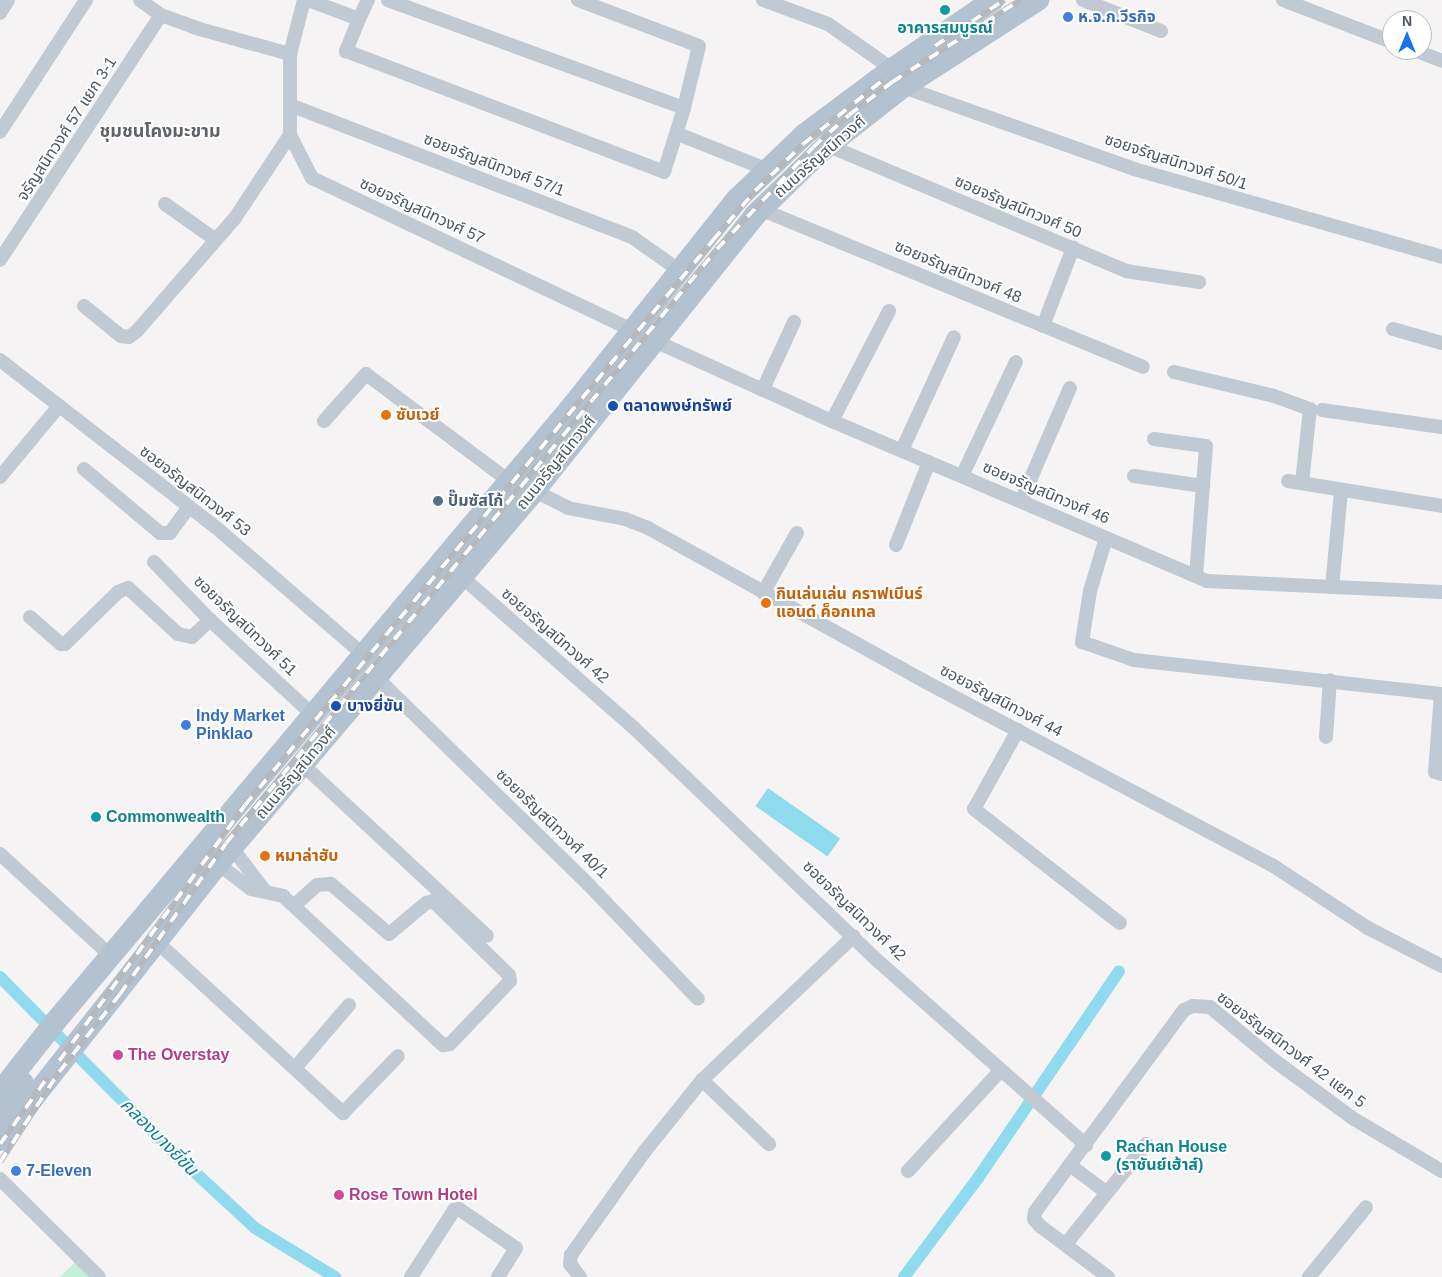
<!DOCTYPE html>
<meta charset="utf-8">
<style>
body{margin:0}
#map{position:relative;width:1442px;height:1277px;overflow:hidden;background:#f5f3f3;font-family:Helvetica,"Noto Sans Thai",sans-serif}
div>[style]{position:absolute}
.green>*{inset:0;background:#c3f1d5}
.water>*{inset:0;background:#90daee;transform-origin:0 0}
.canal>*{height:12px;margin:-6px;padding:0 6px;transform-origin:6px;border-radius:6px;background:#90daee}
.minor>*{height:14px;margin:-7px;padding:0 7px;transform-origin:7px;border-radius:7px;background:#c1cad2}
.primary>*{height:22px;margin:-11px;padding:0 11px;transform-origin:11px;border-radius:11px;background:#b3c2d1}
.rail>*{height:5.5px;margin-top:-2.75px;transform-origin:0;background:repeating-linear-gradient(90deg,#fff 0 11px,#b5b8bd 0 22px);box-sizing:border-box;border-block:1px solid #b5b8bd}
.dots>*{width:14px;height:14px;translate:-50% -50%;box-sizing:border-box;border:2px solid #fff;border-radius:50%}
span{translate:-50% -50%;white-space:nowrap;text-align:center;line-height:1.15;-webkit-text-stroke:4px #fff;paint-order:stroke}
.shop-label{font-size:16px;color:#366cbe;font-weight:700}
.left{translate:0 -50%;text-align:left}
.culture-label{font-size:16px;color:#0d838f;font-weight:700}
.street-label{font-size:16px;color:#4a5661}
.transit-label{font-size:16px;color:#164399;font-weight:700}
.food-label{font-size:16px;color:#c56008;font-weight:700}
.service-label{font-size:16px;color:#4e5e75;font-weight:700}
.hotel-label{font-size:16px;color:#b23c85;font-weight:700}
.neighbourhood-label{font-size:18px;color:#5f6368;font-weight:700}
.water-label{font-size:18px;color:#0c7c9b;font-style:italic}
.north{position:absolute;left:1382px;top:10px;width:50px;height:50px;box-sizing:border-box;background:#fff;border:1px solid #b7bbc0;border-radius:50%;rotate:0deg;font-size:14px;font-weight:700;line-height:20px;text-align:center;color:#4a5661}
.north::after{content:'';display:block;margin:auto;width:18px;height:22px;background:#1a73e8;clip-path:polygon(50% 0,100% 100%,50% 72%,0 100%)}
</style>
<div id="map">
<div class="green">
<i style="clip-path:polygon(75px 1262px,90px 1277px,60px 1277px)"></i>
</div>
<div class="water">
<i style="left:768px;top:788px;width:88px;height:22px;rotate:35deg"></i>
</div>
<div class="canal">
<i style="left:0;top:977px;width:246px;rotate:45.3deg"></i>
<i style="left:173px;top:1152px;width:112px;rotate:42.8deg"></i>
<i style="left:255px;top:1228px;width:94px;rotate:31.5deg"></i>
<i style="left:904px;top:1277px;width:124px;rotate:-53.2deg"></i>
<i style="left:978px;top:1178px;width:250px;rotate:-55.7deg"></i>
</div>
<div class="minor">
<i style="left:140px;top:0;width:26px;rotate:36deg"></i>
<i style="left:161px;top:15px;width:37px;rotate:20deg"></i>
<i style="left:196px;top:28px;width:98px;rotate:15.5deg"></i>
<i style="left:304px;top:0;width:56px;rotate:104.5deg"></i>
<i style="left:290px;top:54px;width:81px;rotate:90deg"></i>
<i style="left:290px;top:135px;width:48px;rotate:62.9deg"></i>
<i style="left:312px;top:178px;width:357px;rotate:25.4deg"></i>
<i style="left:308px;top:0;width:54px;rotate:20.4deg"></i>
<i style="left:359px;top:19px;width:21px;rotate:-65deg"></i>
<i style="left:578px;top:0;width:129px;rotate:20.8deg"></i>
<i style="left:699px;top:46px;width:64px;rotate:103.6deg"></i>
<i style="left:763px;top:0;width:69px;rotate:20.3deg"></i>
<i style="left:828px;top:24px;width:78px;rotate:35.1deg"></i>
<i style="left:1083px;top:0;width:84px;rotate:21.7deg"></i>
<i style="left:1283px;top:0;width:117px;rotate:21.1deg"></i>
<i style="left:0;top:13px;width:15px;rotate:-58deg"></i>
<i style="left:359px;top:19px;width:35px;rotate:112deg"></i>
<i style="left:346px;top:51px;width:340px;rotate:20.8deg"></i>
<i style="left:664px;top:172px;width:67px;rotate:-72.6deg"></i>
<i style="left:684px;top:108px;width:315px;rotate:-160deg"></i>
<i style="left:1414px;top:50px;width:30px;rotate:21deg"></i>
<i style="left:903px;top:87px;width:245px;rotate:19.5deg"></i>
<i style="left:1134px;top:169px;width:320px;rotate:15.9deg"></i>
<i style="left:290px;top:105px;width:367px;rotate:21.1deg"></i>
<i style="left:632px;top:237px;width:59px;rotate:35.3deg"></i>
<i style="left:0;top:132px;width:158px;rotate:-56.9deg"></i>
<i style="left:678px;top:134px;width:97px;rotate:21.8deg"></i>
<i style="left:829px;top:146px;width:322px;rotate:22.8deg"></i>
<i style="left:1126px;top:271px;width:74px;rotate:8.6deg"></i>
<i style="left:165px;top:204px;width:62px;rotate:35.2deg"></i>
<i style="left:760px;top:209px;width:414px;rotate:22.4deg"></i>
<i style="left:0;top:260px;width:293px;rotate:-56.7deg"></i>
<i style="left:84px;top:306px;width:48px;rotate:39deg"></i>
<i style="left:121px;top:336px;width:8px;rotate:7deg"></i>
<i style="left:129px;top:337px;width:10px;rotate:-37deg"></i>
<i style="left:137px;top:331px;width:150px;rotate:-49.1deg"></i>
<i style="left:235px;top:218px;width:100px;rotate:-56.5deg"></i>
<i style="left:1043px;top:326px;width:84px;rotate:-69deg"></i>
<i style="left:1393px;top:329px;width:51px;rotate:15.9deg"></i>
<i style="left:657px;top:342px;width:192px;rotate:24.3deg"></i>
<i style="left:832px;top:421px;width:408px;rotate:23.1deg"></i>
<i style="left:1207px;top:581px;width:235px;rotate:2.7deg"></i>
<i style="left:0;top:360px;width:277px;rotate:37.8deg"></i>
<i style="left:219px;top:530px;width:191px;rotate:40.8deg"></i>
<i style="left:1174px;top:372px;width:103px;rotate:13.5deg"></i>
<i style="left:1274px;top:396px;width:38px;rotate:20deg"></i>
<i style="left:1310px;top:409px;width:74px;rotate:96.2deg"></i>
<i style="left:763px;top:389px;width:74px;rotate:-65.2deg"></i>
<i style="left:1322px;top:410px;width:121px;rotate:8.1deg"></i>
<i style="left:324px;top:421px;width:63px;rotate:-48.2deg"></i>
<i style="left:366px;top:374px;width:179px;rotate:36.8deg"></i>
<i style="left:832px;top:421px;width:124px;rotate:-62.6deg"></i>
<i style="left:1154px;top:439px;width:52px;rotate:7.7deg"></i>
<i style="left:1206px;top:446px;width:130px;rotate:94.4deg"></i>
<i style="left:902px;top:450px;width:124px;rotate:-65.3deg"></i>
<i style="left:84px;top:469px;width:99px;rotate:40.1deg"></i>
<i style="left:160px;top:533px;width:10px"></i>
<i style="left:170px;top:533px;width:32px;rotate:-54deg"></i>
<i style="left:962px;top:476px;width:126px;rotate:-64.7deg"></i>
<i style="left:1134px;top:476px;width:70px;rotate:8.2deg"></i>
<i style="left:0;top:477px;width:92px;rotate:-50.3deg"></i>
<i style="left:1288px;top:481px;width:156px;rotate:9.2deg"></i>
<i style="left:535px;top:491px;width:37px;rotate:27deg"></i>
<i style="left:568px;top:508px;width:58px;rotate:10.9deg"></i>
<i style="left:625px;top:519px;width:25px;rotate:21deg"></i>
<i style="left:648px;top:528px;width:316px;rotate:29deg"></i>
<i style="left:924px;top:681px;width:394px;rotate:27.9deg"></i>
<i style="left:1272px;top:865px;width:115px;rotate:33.3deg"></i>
<i style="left:1368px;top:928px;width:83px;rotate:27.2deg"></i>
<i style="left:1021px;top:501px;width:123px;rotate:-66.6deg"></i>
<i style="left:1106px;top:538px;width:55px;rotate:106.8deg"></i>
<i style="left:1090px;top:591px;width:52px;rotate:98.9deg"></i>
<i style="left:1082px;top:642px;width:55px;rotate:19.1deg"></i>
<i style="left:1134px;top:660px;width:309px;rotate:6.3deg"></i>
<i style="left:1441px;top:694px;width:78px;rotate:94.4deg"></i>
<i style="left:1435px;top:772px;width:7px;rotate:16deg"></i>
<i style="left:896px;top:545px;width:89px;rotate:-68.3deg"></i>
<i style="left:154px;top:562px;width:81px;rotate:46deg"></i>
<i style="left:210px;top:620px;width:140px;rotate:42.7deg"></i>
<i style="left:462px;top:577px;width:230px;rotate:41.3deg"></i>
<i style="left:635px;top:729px;width:336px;rotate:43.7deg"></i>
<i style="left:878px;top:961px;width:278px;rotate:41.5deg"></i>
<i style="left:1332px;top:587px;width:95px;rotate:-84.6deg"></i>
<i style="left:763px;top:593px;width:69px;rotate:-60.5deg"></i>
<i style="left:30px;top:617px;width:41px;rotate:41.1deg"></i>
<i style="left:61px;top:644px;width:4px"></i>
<i style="left:65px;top:644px;width:74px;rotate:-44.5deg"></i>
<i style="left:118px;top:592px;width:11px;rotate:-22deg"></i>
<i style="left:128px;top:588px;width:68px;rotate:42.6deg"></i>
<i style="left:178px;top:634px;width:14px;rotate:12deg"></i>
<i style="left:192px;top:637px;width:25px;rotate:-43deg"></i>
<i style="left:377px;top:678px;width:298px;rotate:44.3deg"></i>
<i style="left:590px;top:886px;width:156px;rotate:46.3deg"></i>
<i style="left:1018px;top:730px;width:90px;rotate:119.1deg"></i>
<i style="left:974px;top:809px;width:185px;rotate:38deg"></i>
<i style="left:1326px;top:737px;width:57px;rotate:-86deg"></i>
<i style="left:303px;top:765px;width:251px;rotate:42.9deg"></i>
<i style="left:232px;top:848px;width:54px;rotate:52.5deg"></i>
<i style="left:0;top:854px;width:151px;rotate:42.6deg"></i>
<i style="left:218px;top:864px;width:41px;rotate:37.1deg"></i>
<i style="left:251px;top:889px;width:33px;rotate:12deg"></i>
<i style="left:283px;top:896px;width:219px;rotate:43deg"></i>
<i style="left:443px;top:1045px;width:7px;rotate:-8deg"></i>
<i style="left:450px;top:1044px;width:87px;rotate:-46.4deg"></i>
<i style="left:510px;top:981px;width:6px;rotate:-99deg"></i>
<i style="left:509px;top:975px;width:106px;rotate:-135.8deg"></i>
<i style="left:433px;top:901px;width:7px;rotate:164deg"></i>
<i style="left:426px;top:903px;width:48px;rotate:140deg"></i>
<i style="left:389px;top:934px;width:77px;rotate:-139.2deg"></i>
<i style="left:331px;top:884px;width:14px;rotate:176deg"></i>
<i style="left:317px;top:885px;width:30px;rotate:138deg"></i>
<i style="left:157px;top:942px;width:253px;rotate:42.6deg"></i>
<i style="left:343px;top:1113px;width:79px;rotate:-46deg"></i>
<i style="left:295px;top:1068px;width:83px;rotate:-49.4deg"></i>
<i style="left:702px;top:1080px;width:93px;rotate:43.7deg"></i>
<i style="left:1070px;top:1165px;width:46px;rotate:37.1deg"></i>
<i style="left:908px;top:1171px;width:137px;rotate:-47.4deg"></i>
<i style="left:0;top:1179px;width:139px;rotate:44.7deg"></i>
<i style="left:1070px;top:1239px;width:122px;rotate:-51.3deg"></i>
<i style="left:411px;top:1277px;width:80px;rotate:-57.3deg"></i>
<i style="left:454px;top:1210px;width:5px;rotate:-11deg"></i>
<i style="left:459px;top:1209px;width:69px;rotate:34.4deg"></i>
<i style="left:516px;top:1248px;width:34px;rotate:122deg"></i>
<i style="left:580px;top:1277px;width:16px;rotate:-128deg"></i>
<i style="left:570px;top:1264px;width:9px;rotate:-84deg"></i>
<i style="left:571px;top:1255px;width:128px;rotate:-54.6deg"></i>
<i style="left:645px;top:1151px;width:91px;rotate:-51.2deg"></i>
<i style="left:702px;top:1080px;width:209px;rotate:-43.5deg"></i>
<i style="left:1108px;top:1277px;width:85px;rotate:-143.1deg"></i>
<i style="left:1040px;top:1226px;width:9px;rotate:-131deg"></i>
<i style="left:1034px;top:1219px;width:7px;rotate:-82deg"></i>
<i style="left:1035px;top:1212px;width:251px;rotate:-53.6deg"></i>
<i style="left:1184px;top:1010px;width:10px;rotate:-24deg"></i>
<i style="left:1193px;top:1006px;width:17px;rotate:3deg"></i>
<i style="left:1210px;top:1007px;width:85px;rotate:39.7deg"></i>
<i style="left:1275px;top:1061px;width:98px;rotate:36.3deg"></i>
<i style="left:1354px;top:1119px;width:102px;rotate:30.6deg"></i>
<i style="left:1309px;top:1277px;width:90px;rotate:-50.8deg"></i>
</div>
<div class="primary">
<i style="left:0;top:1092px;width:89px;rotate:-51.8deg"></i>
<i style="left:55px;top:1022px;width:806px;rotate:-49.98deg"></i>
<i style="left:573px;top:405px;width:263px;rotate:-51.5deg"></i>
<i style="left:737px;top:199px;width:94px;rotate:-43.7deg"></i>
<i style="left:805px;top:134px;width:109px;rotate:-36.8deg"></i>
<i style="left:892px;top:69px;width:122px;rotate:-34.3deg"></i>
<i style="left:0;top:1112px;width:37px;rotate:-52deg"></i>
<i style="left:0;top:1140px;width:352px;rotate:-51.7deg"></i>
<i style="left:218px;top:864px;width:484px;rotate:-49.7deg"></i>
<i style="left:531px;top:495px;width:359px;rotate:-51.3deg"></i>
<i style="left:755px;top:215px;width:91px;rotate:-44.1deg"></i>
<i style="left:820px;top:152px;width:105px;rotate:-38.1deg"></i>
<i style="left:903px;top:87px;width:161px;rotate:-32.8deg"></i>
</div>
<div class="rail">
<i style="left:935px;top:46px;width:83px;rotate:-33.7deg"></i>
<i style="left:59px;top:1061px;width:316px;rotate:-54deg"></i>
<i style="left:245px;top:805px;width:734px;rotate:-50.36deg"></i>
<i style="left:713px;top:240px;width:65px;rotate:-49.4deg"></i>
<i style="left:755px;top:191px;width:67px;rotate:-44.4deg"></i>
<i style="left:803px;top:144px;width:102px;rotate:-38.7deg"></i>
<i style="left:0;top:1144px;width:81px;rotate:-54.5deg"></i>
<i style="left:0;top:1162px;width:108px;rotate:-56.8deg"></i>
<i style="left:59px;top:1072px;width:99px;rotate:-52deg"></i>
<i style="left:120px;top:994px;width:184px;rotate:-54.9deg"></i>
<i style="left:226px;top:843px;width:771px;rotate:-50.42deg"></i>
<i style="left:717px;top:249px;width:140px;rotate:-46.7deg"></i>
<i style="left:813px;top:147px;width:48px;rotate:-41.6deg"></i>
<i style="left:849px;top:115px;width:54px;rotate:-37.5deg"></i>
<i style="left:892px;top:82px;width:152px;rotate:-32.6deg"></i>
</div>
<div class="dots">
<i style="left:945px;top:10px;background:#0f9aa8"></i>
<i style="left:1068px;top:17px;background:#3f7fe0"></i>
<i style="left:613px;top:406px;background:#1a4fb4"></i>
<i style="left:386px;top:415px;background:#e8710a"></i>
<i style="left:438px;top:501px;background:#5c6f8a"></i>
<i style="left:766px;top:603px;background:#e8710a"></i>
<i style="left:336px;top:706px;background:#1a4fb4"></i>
<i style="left:186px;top:725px;background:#3f7fe0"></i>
<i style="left:96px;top:817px;background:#0f9aa8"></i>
<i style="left:265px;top:856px;background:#e8710a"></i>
<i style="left:118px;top:1055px;background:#d1479c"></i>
<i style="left:1106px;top:1156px;background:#0f9aa8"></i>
<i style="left:16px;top:1171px;background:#3f7fe0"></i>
<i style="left:339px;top:1195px;background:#d1479c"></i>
</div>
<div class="shop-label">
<span class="left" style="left:1078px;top:17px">ห.จ.ก.วีรกิจ</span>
<span class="left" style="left:196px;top:725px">Indy Market<br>Pinklao</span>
<span class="left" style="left:26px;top:1171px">7-Eleven</span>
</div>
<div class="culture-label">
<span style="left:945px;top:28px">อาคารสมบูรณ์</span>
<span class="left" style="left:106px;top:817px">Commonwealth</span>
<span class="left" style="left:1116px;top:1156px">Rachan House<br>(ราชันย์เฮ้าส์)</span>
</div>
<div class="street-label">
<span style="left:67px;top:129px;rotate:-57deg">จรัญสนิทวงศ์ 57 แยก 3-1</span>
<span style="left:820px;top:157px;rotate:-41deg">ถนนจรัญสนิทวงศ์</span>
<span style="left:1176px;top:162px;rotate:18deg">ซอยจรัญสนิทวงศ์ 50/1</span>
<span style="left:494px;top:165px;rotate:21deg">ซอยจรัญสนิทวงศ์ 57/1</span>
<span style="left:1018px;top:207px;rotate:23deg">ซอยจรัญสนิทวงศ์ 50</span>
<span style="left:422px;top:211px;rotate:25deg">ซอยจรัญสนิทวงศ์ 57</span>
<span style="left:958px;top:272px;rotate:23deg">ซอยจรัญสนิทวงศ์ 48</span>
<span style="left:556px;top:463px;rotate:-51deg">ถนนจรัญสนิทวงศ์</span>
<span style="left:195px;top:491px;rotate:38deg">ซอยจรัญสนิทวงศ์ 53</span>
<span style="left:1046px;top:493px;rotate:23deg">ซอยจรัญสนิทวงศ์ 46</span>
<span style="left:245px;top:626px;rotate:44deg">ซอยจรัญสนิทวงศ์ 51</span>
<span style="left:555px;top:636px;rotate:41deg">ซอยจรัญสนิทวงศ์ 42</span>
<span style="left:1001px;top:701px;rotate:28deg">ซอยจรัญสนิทวงศ์ 44</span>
<span style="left:296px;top:773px;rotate:-50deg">ถนนจรัญสนิทวงศ์</span>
<span style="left:552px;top:824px;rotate:44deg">ซอยจรัญสนิทวงศ์ 40/1</span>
<span style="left:854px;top:911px;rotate:44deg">ซอยจรัญสนิทวงศ์ 42</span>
<span style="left:1291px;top:1050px;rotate:37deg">ซอยจรัญสนิทวงศ์ 42 แยก 5</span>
</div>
<div class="transit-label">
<span class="left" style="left:623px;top:406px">ตลาดพงษ์ทรัพย์</span>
<span class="left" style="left:347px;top:706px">บางยี่ขัน</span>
</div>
<div class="food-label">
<span class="left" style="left:396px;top:415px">ซับเวย์</span>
<span class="left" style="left:776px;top:603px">กินเล่นเล่น คราฟเบีนร์<br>แอนด์ ค็อกเทล</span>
<span class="left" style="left:275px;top:856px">หมาล่าฮับ</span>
</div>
<div class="service-label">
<span class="left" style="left:448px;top:501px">ปั๊มซัสโก้</span>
</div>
<div class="hotel-label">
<span class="left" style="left:128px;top:1055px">The Overstay</span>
<span class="left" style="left:349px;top:1195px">Rose Town Hotel</span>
</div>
<div class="neighbourhood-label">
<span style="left:160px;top:131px">ชุมชนโคงมะขาม</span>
</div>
<div class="water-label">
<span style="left:159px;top:1137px;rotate:45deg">คลองบางยี่ขัน</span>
</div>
<div class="north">N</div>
</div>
